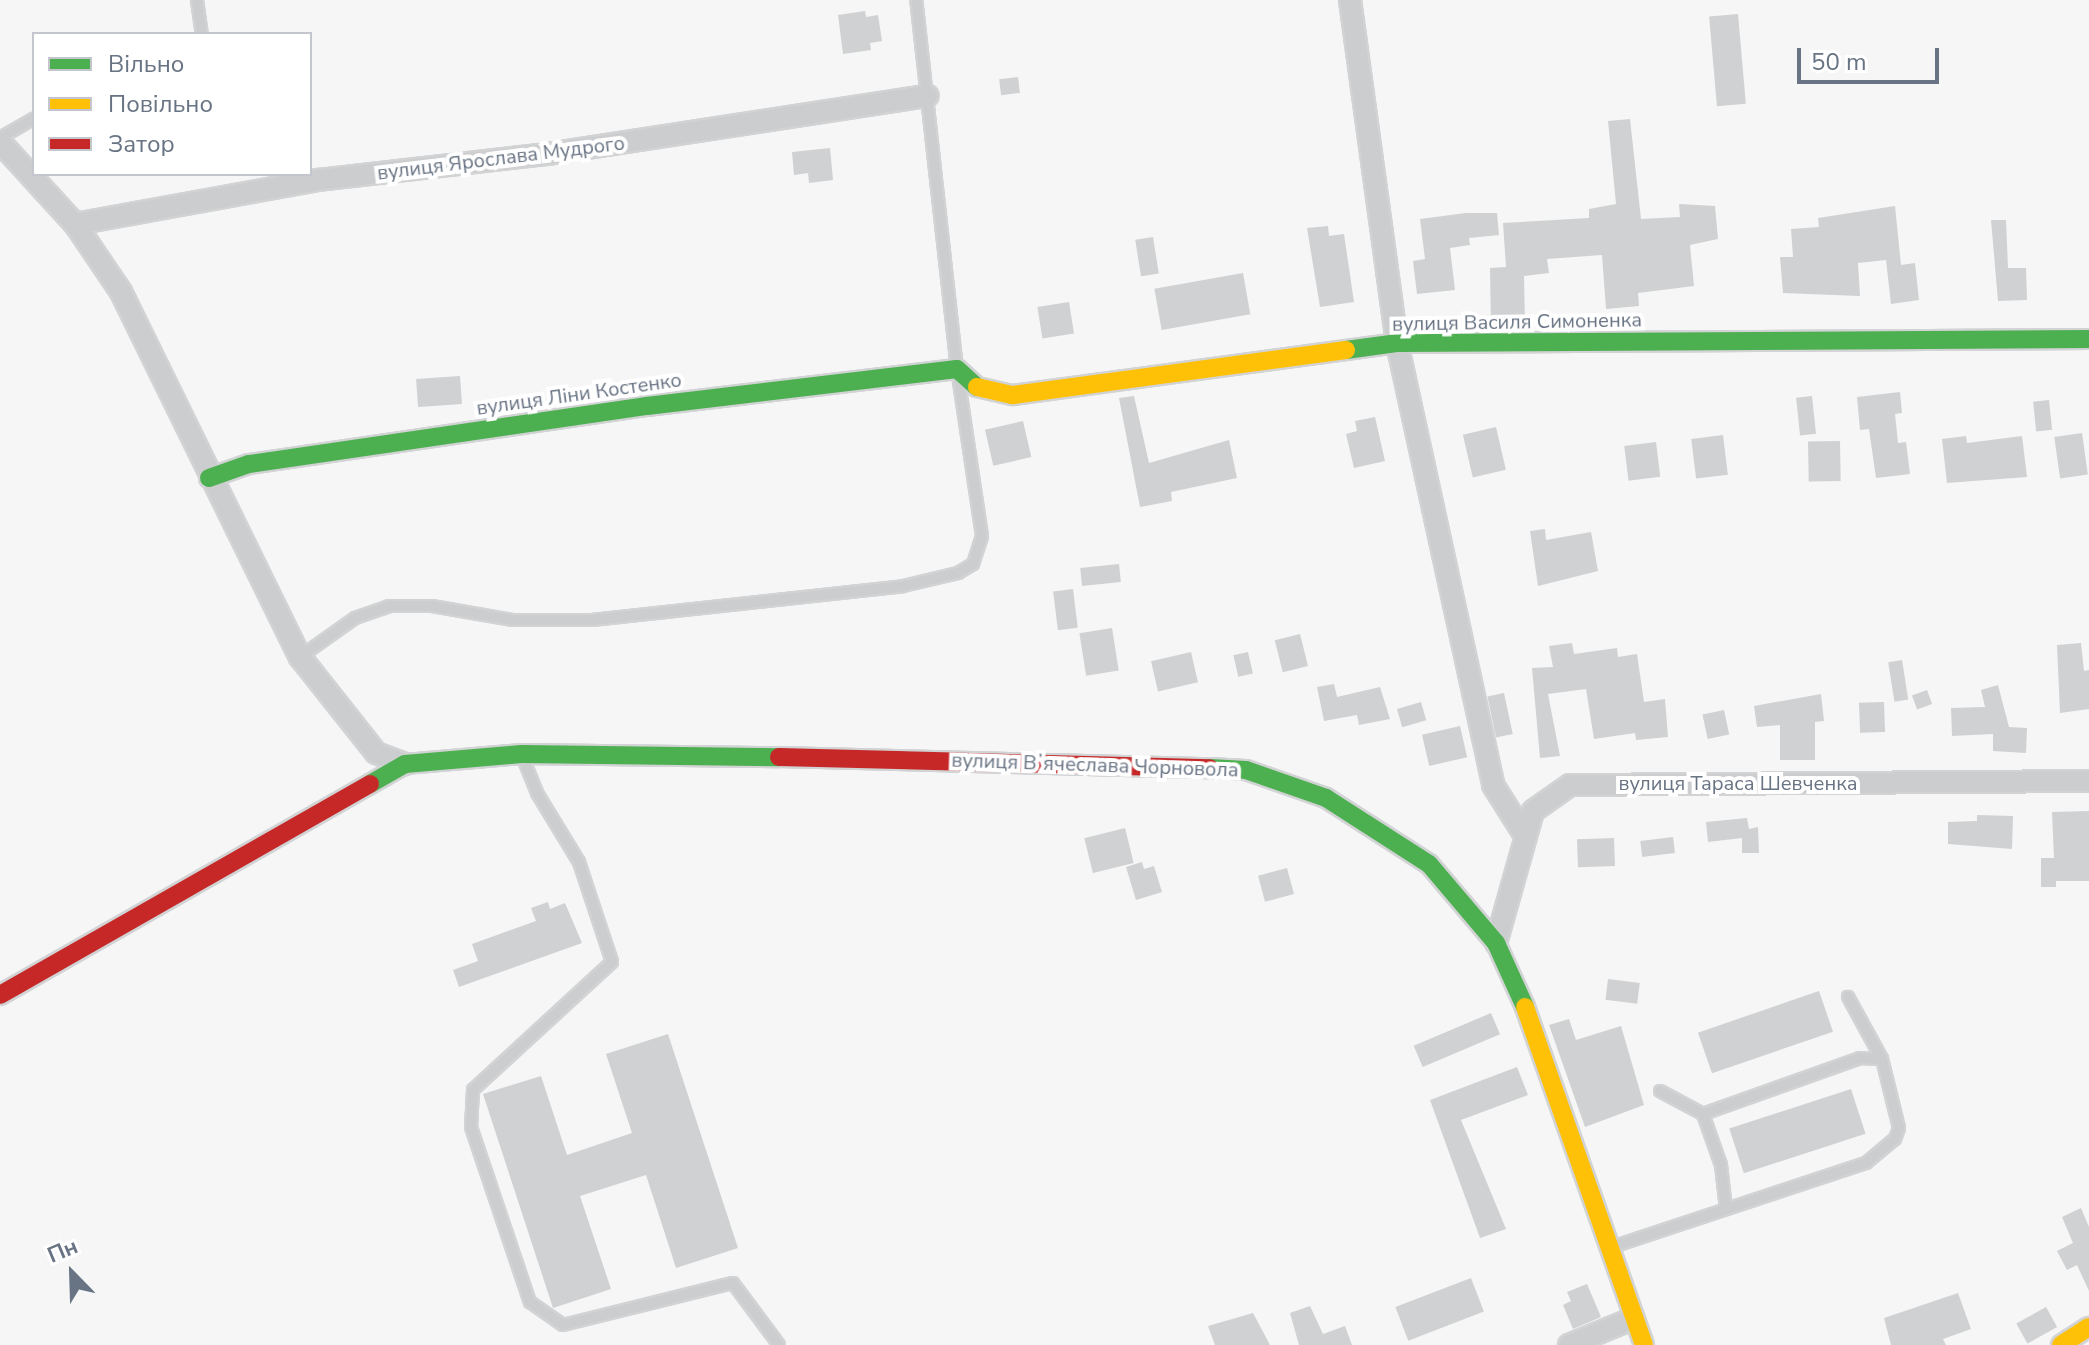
<!DOCTYPE html>
<meta charset="utf-8">
<style>
body{margin:0}
#map{position:relative;width:2089px;height:1345px;overflow:hidden;background:#f6f6f6;font-family:"Nunito Sans",sans-serif}
div>[style]{position:absolute}
.building>*{inset:0;background:#d0d1d2;transform-origin:0 0}
.roads{filter:drop-shadow(2px 0 #d2d3d4) drop-shadow(-2px 0 #d2d3d4) drop-shadow(0 2px #d2d3d4) drop-shadow(0 -2px #d2d3d4)}
.lane>*{height:10px;margin:-5px;padding:0 5px;transform-origin:5px;border-radius:5px;background:#cccdcf}
.street>*{height:20px;margin:-10px;padding:0 10px;transform-origin:10px;border-radius:10px;background:#cccdcf}
.fast>*{height:18px;margin:-9px;padding:0 9px;transform-origin:9px;border-radius:9px;background:#4caf50}
.slow>*{height:18px;margin:-9px;padding:0 9px;transform-origin:9px;border-radius:9px;background:#ffc107}
.jam>*{height:18px;margin:-9px;padding:0 9px;transform-origin:9px;border-radius:9px;background:#c62828}
span{translate:-50% -50%;white-space:nowrap;text-align:center;line-height:1.15;-webkit-text-stroke:8px #fff;paint-order:stroke}
.street-label{font-size:20px;color:#687383}
.legend{position:absolute;left:32px;top:32px;width:280px;height:144px;box-sizing:border-box;background:#fff;border:2px solid #c3c7cd;margin:0;padding:10px 14px;list-style:none;font-size:24px;color:#687383}
.legend li{display:flex;align-items:center;gap:16px;height:40px}
.legend b{width:40px;border:2px solid #c3c7cd}
.north{position:absolute;left:32px;top:1233px;width:80px;height:80px;-webkit-text-stroke:6px #fff;paint-order:stroke;rotate:337deg;font-size:22px;font-weight:700;line-height:32px;text-align:center;color:#687383}
.north::after{content:'';display:block;margin:auto;width:28px;height:36px;background:#687383;clip-path:polygon(50% 0,100% 100%,50% 72%,0 100%)}
.scale{position:absolute;left:1797px;top:48px;width:142px;height:36px;box-sizing:border-box;border:4px solid #687383;border-top:0;padding-left:10px;font-size:24px;line-height:28px;white-space:nowrap;color:#687383;-webkit-text-stroke:6px #fff;paint-order:stroke}
</style>
<div id="map">
<div class="building">
<i style="clip-path:polygon(865px 11px,866px 17px,878px 15px,882px 41px,870px 43px,871px 50px,843px 54px,838px 15px)"></i>
<i style="left:1738px;top:14px;width:90px;height:29px;rotate:85deg"></i>
<i style="left:1018px;top:77px;width:16px;height:19px;rotate:83deg"></i>
<i style="clip-path:polygon(1630px 119px,1641px 219px,1680px 217px,1679px 204px,1715px 206px,1718px 239px,1690px 245px,1694px 286px,1638px 293px,1639px 306px,1606px 309px,1602px 255px,1547px 259px,1549px 273px,1524px 276px,1525px 325px,1491px 325px,1490px 268px,1506px 267px,1503px 223px,1589px 218px,1589px 209px,1616px 204px,1608px 121px)"></i>
<i style="clip-path:polygon(830px 148px,833px 180px,809px 183px,808px 173px,794px 175px,792px 152px)"></i>
<i style="clip-path:polygon(1895px 206px,1901px 265px,1915px 263px,1919px 300px,1891px 304px,1886px 260px,1858px 263px,1860px 296px,1783px 293px,1780px 257px,1793px 257px,1791px 229px,1819px 227px,1818px 218px)"></i>
<i style="clip-path:polygon(1466px 213px,1497px 213px,1499px 235px,1469px 238px,1470px 245px,1450px 248px,1455px 290px,1417px 294px,1413px 261px,1425px 259px,1420px 219px)"></i>
<i style="clip-path:polygon(1991px 220px,2006px 220px,2008px 268px,2026px 268px,2027px 300px,1998px 301px)"></i>
<i style="clip-path:polygon(1328px 226px,1329px 236px,1344px 234px,1354px 302px,1320px 307px,1307px 228px)"></i>
<i style="left:1153px;top:237px;width:37px;height:18px;rotate:81deg"></i>
<i style="left:1243px;top:273px;width:42px;height:90px;rotate:80deg"></i>
<i style="left:1069px;top:302px;width:32px;height:32px;rotate:81deg"></i>
<i style="left:460px;top:376px;width:28px;height:44px;rotate:86deg"></i>
<i style="clip-path:polygon(1900px 392px,1902px 413px,1895px 414px,1898px 443px,1906px 442px,1910px 474px,1876px 478px,1869px 429px,1860px 430px,1857px 397px)"></i>
<i style="clip-path:polygon(1134px 396px,1149px 463px,1229px 440px,1237px 478px,1171px 492px,1172px 501px,1140px 507px,1119px 398px)"></i>
<i style="left:1812px;top:396px;width:38px;height:16px;rotate:84deg"></i>
<i style="left:2049px;top:400px;width:30px;height:16px;rotate:84deg"></i>
<i style="clip-path:polygon(1375px 417px,1385px 461px,1354px 468px,1346px 434px,1357px 431px,1355px 421px)"></i>
<i style="left:1023px;top:421px;width:37px;height:39px;rotate:77deg"></i>
<i style="left:1496px;top:427px;width:44px;height:34px;rotate:77deg"></i>
<i style="left:2082px;top:433px;width:42px;height:28px;rotate:82deg"></i>
<i style="left:1723px;top:435px;width:40px;height:32px;rotate:83deg"></i>
<i style="clip-path:polygon(1966px 436px,1967px 443px,2022px 436px,2027px 477px,1947px 483px,1942px 439px)"></i>
<i style="left:1840px;top:441px;width:40px;height:32px;rotate:89deg"></i>
<i style="left:1656px;top:442px;width:35px;height:32px;rotate:83deg"></i>
<i style="clip-path:polygon(1545px 529px,1546px 540px,1591px 532px,1598px 571px,1538px 586px,1530px 531px)"></i>
<i style="left:1119px;top:564px;width:18px;height:39px;rotate:84deg"></i>
<i style="left:1073px;top:589px;width:39px;height:20px;rotate:83deg"></i>
<i style="left:1112px;top:628px;width:43px;height:33px;rotate:81deg"></i>
<i style="left:1300px;top:634px;width:33px;height:26px;rotate:76deg"></i>
<i style="clip-path:polygon(1572px 643px,1574px 654px,1617px 648px,1618px 657px,1637px 654px,1644px 702px,1665px 699px,1668px 737px,1636px 740px,1635px 733px,1594px 739px,1586px 689px,1548px 694px,1560px 756px,1540px 758px,1532px 668px,1553px 667px,1549px 646px)"></i>
<i style="clip-path:polygon(2081px 643px,2084px 671px,2089px 670px,2089px 709px,2060px 713px,2057px 645px)"></i>
<i style="left:1191px;top:652px;width:31px;height:41px;rotate:77deg"></i>
<i style="left:1248px;top:652px;width:22px;height:15px;rotate:77deg"></i>
<i style="left:1902px;top:660px;width:40px;height:14px;rotate:81deg"></i>
<i style="clip-path:polygon(1334px 684px,1337px 697px,1380px 687px,1390px 719px,1359px 725px,1357px 715px,1324px 721px,1317px 687px)"></i>
<i style="clip-path:polygon(1998px 685px,2009px 727px,2027px 728px,2026px 753px,1993px 751px,1993px 734px,1952px 736px,1951px 708px,1985px 707px,1981px 690px)"></i>
<i style="left:1927px;top:690px;width:15px;height:16px;rotate:70deg"></i>
<i style="left:1504px;top:693px;width:42px;height:17px;rotate:78deg"></i>
<i style="clip-path:polygon(1821px 694px,1824px 721px,1815px 722px,1815px 760px,1780px 760px,1780px 725px,1757px 727px,1754px 706px)"></i>
<i style="left:1421px;top:702px;width:19px;height:25px;rotate:74deg"></i>
<i style="left:1884px;top:702px;width:30px;height:25px;rotate:88deg"></i>
<i style="left:1724px;top:710px;width:25px;height:22px;rotate:78deg"></i>
<i style="left:1460px;top:726px;width:32px;height:39px;rotate:77deg"></i>
<i style="clip-path:polygon(2089px 811px,2089px 881px,2056px 881px,2056px 887px,2041px 887px,2041px 858px,2054px 858px,2052px 812px)"></i>
<i style="clip-path:polygon(1977px 815px,2013px 816px,2012px 849px,1948px 844px,1948px 822px,1977px 821px)"></i>
<i style="clip-path:polygon(1747px 818px,1749px 829px,1758px 827px,1759px 853px,1742px 853px,1742px 838px,1708px 842px,1706px 822px)"></i>
<i style="left:1125px;top:828px;width:36px;height:42px;rotate:76deg"></i>
<i style="left:1673px;top:837px;width:16px;height:33px;rotate:83deg"></i>
<i style="left:1614px;top:838px;width:28px;height:37px;rotate:88deg"></i>
<i style="clip-path:polygon(1142px 862px,1144px 869px,1154px 866px,1162px 892px,1136px 900px,1126px 867px)"></i>
<i style="left:1287px;top:868px;width:27px;height:30px;rotate:75deg"></i>
<i style="clip-path:polygon(548px 902px,550px 909px,565px 903px,582px 943px,459px 987px,453px 970px,478px 961px,472px 944px,536px 921px,531px 908px)"></i>
<i style="left:1608px;top:979px;width:32px;height:21px;rotate:7deg"></i>
<i style="left:1819px;top:991px;width:43px;height:128px;rotate:71deg"></i>
<i style="left:1491px;top:1013px;width:23px;height:84px;rotate:67deg"></i>
<i style="clip-path:polygon(1569px 1019px,1576px 1040px,1621px 1026px,1644px 1105px,1585px 1127px,1549px 1025px)"></i>
<i style="clip-path:polygon(668px 1034px,738px 1248px,676px 1268px,646px 1175px,580px 1196px,611px 1289px,553px 1308px,483px 1094px,541px 1076px,567px 1155px,632px 1133px,606px 1054px)"></i>
<i style="clip-path:polygon(1517px 1067px,1528px 1095px,1461px 1120px,1506px 1229px,1480px 1238px,1430px 1100px)"></i>
<i style="left:1851px;top:1089px;width:47px;height:128px;rotate:72deg"></i>
<i style="clip-path:polygon(2081px 1208px,2089px 1227px,2089px 1291px,2077px 1265px,2067px 1270px,2057px 1251px,2073px 1243px,2062px 1217px)"></i>
<i style="left:1471px;top:1278px;width:36px;height:81px;rotate:69deg"></i>
<i style="clip-path:polygon(1587px 1284px,1601px 1317px,1573px 1329px,1563px 1305px,1571px 1301px,1567px 1292px)"></i>
<i style="clip-path:polygon(1958px 1293px,1971px 1329px,1943px 1339px,1946px 1345px,1891px 1345px,1884px 1318px)"></i>
<i style="clip-path:polygon(1310px 1306px,1323px 1334px,1345px 1326px,1352px 1345px,1299px 1345px,1290px 1313px)"></i>
<i style="left:2046px;top:1307px;width:23px;height:34px;rotate:61deg"></i>
<i style="clip-path:polygon(1253px 1313px,1270px 1345px,1215px 1345px,1208px 1326px)"></i>
</div>
<div class="roads">
<div class="lane">
<i style="left:197px;top:0;width:34px;rotate:82deg"></i>
<i style="left:0;top:138px;width:39px;rotate:-30deg"></i>
<i style="left:300px;top:657px;width:67px;rotate:-35.3deg"></i>
<i style="left:355px;top:618px;width:36px;rotate:-19deg"></i>
<i style="left:389px;top:606px;width:43px"></i>
<i style="left:432px;top:606px;width:81px;rotate:9.9deg"></i>
<i style="left:512px;top:620px;width:80px"></i>
<i style="left:592px;top:620px;width:313px;rotate:-6.2deg"></i>
<i style="left:903px;top:586px;width:57px;rotate:-13.3deg"></i>
<i style="left:958px;top:573px;width:17px;rotate:-31deg"></i>
<i style="left:973px;top:564px;width:29px;rotate:-72deg"></i>
<i style="left:982px;top:536px;width:169px;rotate:-98.5deg"></i>
<i style="left:957px;top:369px;width:371px;rotate:-96.3deg"></i>
<i style="left:523px;top:758px;width:38px;rotate:68deg"></i>
<i style="left:537px;top:793px;width:81px;rotate:58.7deg"></i>
<i style="left:579px;top:862px;width:105px;rotate:71.7deg"></i>
<i style="left:612px;top:962px;width:189px;rotate:137.4deg"></i>
<i style="left:473px;top:1090px;width:37px;rotate:93deg"></i>
<i style="left:471px;top:1127px;width:185px;rotate:71.4deg"></i>
<i style="left:530px;top:1302px;width:40px;rotate:34.9deg"></i>
<i style="left:563px;top:1325px;width:175px;rotate:-13.9deg"></i>
<i style="left:733px;top:1283px;width:77px;rotate:53.4deg"></i>
<i style="left:1660px;top:1091px;width:49px;rotate:28.1deg"></i>
<i style="left:1703px;top:1114px;width:54px;rotate:70.6deg"></i>
<i style="left:1721px;top:1165px;width:44px;rotate:83.5deg"></i>
<i style="left:1703px;top:1114px;width:167px;rotate:-19.6deg"></i>
<i style="left:1860px;top:1058px;width:22px;rotate:3deg"></i>
<i style="left:1612px;top:1247px;width:268px;rotate:-18.3deg"></i>
<i style="left:1866px;top:1163px;width:38px;rotate:-40deg"></i>
<i style="left:1895px;top:1139px;width:12px;rotate:-70deg"></i>
<i style="left:1899px;top:1128px;width:71px;rotate:-103.8deg"></i>
<i style="left:1882px;top:1059px;width:71px;rotate:-118.7deg"></i>
</div>
<div class="street">
<i style="left:1350px;top:0;width:346px;rotate:82.2deg"></i>
<i style="left:1397px;top:343px;width:452px;rotate:77.7deg"></i>
<i style="left:1493px;top:785px;width:58px;rotate:57.7deg"></i>
<i style="left:0;top:142px;width:111px;rotate:47.6deg"></i>
<i style="left:75px;top:224px;width:82px;rotate:55.9deg"></i>
<i style="left:121px;top:292px;width:407px;rotate:63.9deg"></i>
<i style="left:300px;top:657px;width:122px;rotate:51.6deg"></i>
<i style="left:376px;top:753px;width:31px;rotate:21deg"></i>
<i style="left:75px;top:224px;width:247px;rotate:-10.3deg"></i>
<i style="left:318px;top:180px;width:230px;rotate:-6.5deg"></i>
<i style="left:547px;top:154px;width:385px;rotate:-8.7deg"></i>
<i style="left:1496px;top:943px;width:137px;rotate:-74.3deg"></i>
<i style="left:1533px;top:811px;width:45px;rotate:-35.1deg"></i>
<i style="left:1570px;top:785px;width:519px;rotate:-0.44deg"></i>
<i style="left:1569px;top:1345px;width:68px;rotate:-22.4deg"></i>
</div>
<div class="fast">
<i style="left:1346px;top:350px;width:51px;rotate:-7.8deg"></i>
<i style="left:1397px;top:343px;width:692px;rotate:-0.33deg"></i>
<i style="left:209px;top:478px;width:42px;rotate:-19.3deg"></i>
<i style="left:249px;top:464px;width:402px;rotate:-8.3deg"></i>
<i style="left:647px;top:406px;width:312px;rotate:-6.8deg"></i>
<i style="left:957px;top:369px;width:27px;rotate:42deg"></i>
<i style="left:1210px;top:768px;width:36px;rotate:3deg"></i>
<i style="left:1246px;top:770px;width:85px;rotate:19.3deg"></i>
<i style="left:1326px;top:798px;width:122px;rotate:32.7deg"></i>
<i style="left:1429px;top:864px;width:104px;rotate:49.7deg"></i>
<i style="left:1496px;top:943px;width:70px;rotate:65.6deg"></i>
<i style="left:370px;top:784px;width:40px;rotate:-29.7deg"></i>
<i style="left:405px;top:764px;width:117px;rotate:-4.9deg"></i>
<i style="left:522px;top:754px;width:257px;rotate:0.7deg"></i>
</div>
<div class="slow">
<i style="left:977px;top:387px;width:37px;rotate:13deg"></i>
<i style="left:1013px;top:395px;width:336px;rotate:-7.7deg"></i>
<i style="left:1525px;top:1007px;width:358px;rotate:70.6deg"></i>
<i style="left:2061px;top:1345px;width:33px;rotate:-33deg"></i>
</div>
<div class="jam">
<i style="left:779px;top:757px;width:431px;rotate:1.5deg"></i>
<i style="left:0;top:995px;width:426px;rotate:-29.7deg"></i>
</div>
</div>
<div class="street-label">
<span style="left:501px;top:158px;rotate:-7deg">вулиця Ярослава Мудрого</span>
<span style="left:1517px;top:322px;rotate:-1deg">вулиця Василя Симоненка</span>
<span style="left:579px;top:394px;rotate:-8deg">вулиця Ліни Костенко</span>
<span style="left:1095px;top:765px;rotate:2deg">вулиця Вʼячеслава Чорновола</span>
<span style="left:1738px;top:783px">вулиця Тараса Шевченка</span>
</div>
<ul class="legend">
<li><b style="height:10px;background:#4caf50"></b>Вільно</li>
<li><b style="height:10px;background:#ffc107"></b>Повільно</li>
<li><b style="height:10px;background:#c62828"></b>Затор</li>
</ul>
<div class="north">Пн</div>
<div class="scale">50 m</div>
</div>
